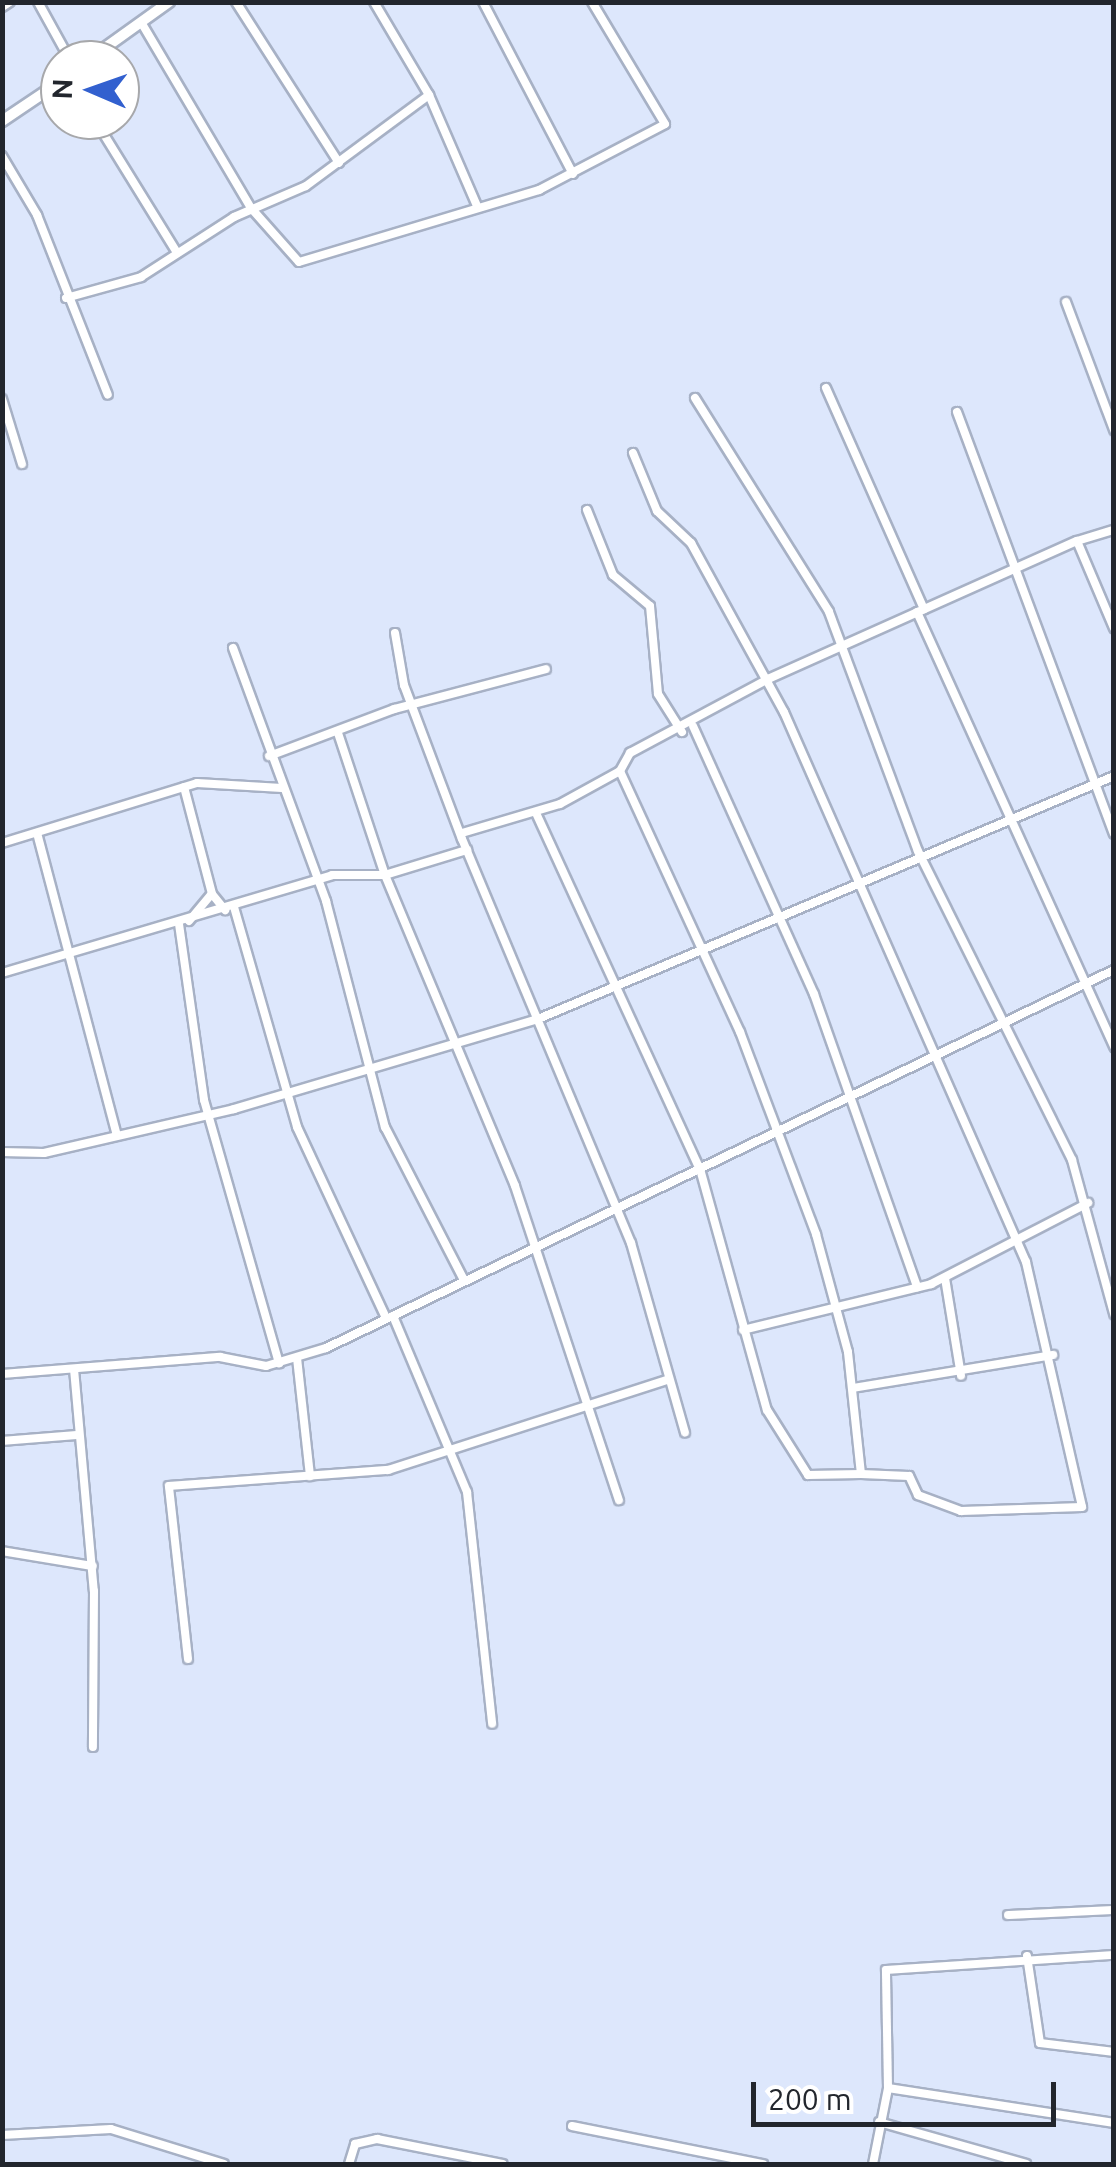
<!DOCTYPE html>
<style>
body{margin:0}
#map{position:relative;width:1116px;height:2167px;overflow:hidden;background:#dde7fc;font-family:Ubuntu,sans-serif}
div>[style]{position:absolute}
.roads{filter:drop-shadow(2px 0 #a7b1c5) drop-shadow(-2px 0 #a7b1c5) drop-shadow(0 2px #a7b1c5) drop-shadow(0 -2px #a7b1c5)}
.minor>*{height:8px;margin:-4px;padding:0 4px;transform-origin:4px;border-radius:4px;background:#fff}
.tertiary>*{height:10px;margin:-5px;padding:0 5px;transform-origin:5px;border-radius:5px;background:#fff}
span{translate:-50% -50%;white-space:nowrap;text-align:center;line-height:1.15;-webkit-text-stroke:10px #fff;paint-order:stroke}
.frame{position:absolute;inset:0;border:5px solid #22262d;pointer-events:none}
.north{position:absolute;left:40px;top:40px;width:100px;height:100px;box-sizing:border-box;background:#fff;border:2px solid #a7a8ab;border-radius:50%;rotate:272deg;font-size:28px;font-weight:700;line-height:40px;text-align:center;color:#22262d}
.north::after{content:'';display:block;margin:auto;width:35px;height:45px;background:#3260cf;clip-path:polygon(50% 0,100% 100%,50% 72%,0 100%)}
.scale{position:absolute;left:751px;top:2082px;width:305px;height:45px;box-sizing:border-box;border:5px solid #22262d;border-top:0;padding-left:12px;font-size:30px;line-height:35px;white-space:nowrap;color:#22262d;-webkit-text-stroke:8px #fff;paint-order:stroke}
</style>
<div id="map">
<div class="roads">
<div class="minor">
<i style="left:38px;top:2px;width:66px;rotate:61.1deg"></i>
<i style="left:236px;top:2px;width:191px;rotate:57.4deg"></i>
<i style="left:374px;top:2px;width:108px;rotate:59.4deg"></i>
<i style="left:429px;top:95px;width:123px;rotate:66.6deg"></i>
<i style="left:483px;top:2px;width:194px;rotate:62.4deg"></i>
<i style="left:2px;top:7px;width:9px;rotate:-32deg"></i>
<i style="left:141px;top:22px;width:216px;rotate:59.4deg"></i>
<i style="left:251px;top:208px;width:72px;rotate:48.4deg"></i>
<i style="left:299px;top:262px;width:251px;rotate:-16.7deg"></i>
<i style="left:539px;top:190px;width:142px;rotate:-27.6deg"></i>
<i style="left:665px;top:124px;width:142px;rotate:-120.9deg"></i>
<i style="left:95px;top:120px;width:156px;rotate:58.3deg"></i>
<i style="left:2px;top:156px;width:69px;rotate:59.3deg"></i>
<i style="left:37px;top:215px;width:193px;rotate:68.5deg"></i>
<i style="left:66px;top:298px;width:78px;rotate:-15.6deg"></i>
<i style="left:141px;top:277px;width:111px;rotate:-32.8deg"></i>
<i style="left:234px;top:217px;width:78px;rotate:-23.3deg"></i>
<i style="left:306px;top:186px;width:153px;rotate:-36.5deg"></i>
<i style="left:1066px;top:302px;width:137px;rotate:69.4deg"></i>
<i style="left:826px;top:388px;width:242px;rotate:66.1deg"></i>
<i style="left:695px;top:398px;width:252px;rotate:57.9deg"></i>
<i style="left:829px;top:612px;width:255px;rotate:69.6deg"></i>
<i style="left:918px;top:851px;width:345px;rotate:63.5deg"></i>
<i style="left:1072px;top:1160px;width:160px;rotate:74.7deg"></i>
<i style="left:2px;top:399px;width:68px;rotate:72.9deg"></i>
<i style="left:957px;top:412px;width:450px;rotate:69.6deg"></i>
<i style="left:633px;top:453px;width:63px;rotate:67.5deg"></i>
<i style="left:657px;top:511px;width:47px;rotate:43.3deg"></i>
<i style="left:691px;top:543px;width:193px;rotate:61.2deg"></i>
<i style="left:784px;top:712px;width:601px;rotate:66.25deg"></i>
<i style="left:1026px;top:1262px;width:251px;rotate:77.1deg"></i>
<i style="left:1082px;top:1507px;width:121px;rotate:178.1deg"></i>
<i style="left:961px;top:1511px;width:46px;rotate:-159.6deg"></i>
<i style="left:918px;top:1495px;width:21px;rotate:-115deg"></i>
<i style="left:909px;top:1476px;width:48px;rotate:-177.6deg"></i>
<i style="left:587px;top:510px;width:70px;rotate:68.2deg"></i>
<i style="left:613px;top:575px;width:48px;rotate:40deg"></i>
<i style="left:650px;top:606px;width:88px;rotate:84.8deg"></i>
<i style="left:658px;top:694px;width:45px;rotate:57.7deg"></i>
<i style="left:1077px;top:541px;width:39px;rotate:-17deg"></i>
<i style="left:917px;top:612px;width:478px;rotate:65.6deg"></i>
<i style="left:395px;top:633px;width:53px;rotate:80.2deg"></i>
<i style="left:404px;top:685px;width:165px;rotate:69.4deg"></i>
<i style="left:462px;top:839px;width:438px;rotate:67.3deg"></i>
<i style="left:631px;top:1243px;width:197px;rotate:74.1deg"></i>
<i style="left:233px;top:648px;width:270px;rotate:69.8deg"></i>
<i style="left:326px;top:901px;width:234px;rotate:75.4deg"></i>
<i style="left:385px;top:1127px;width:172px;rotate:62.7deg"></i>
<i style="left:693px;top:726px;width:294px;rotate:65.7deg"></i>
<i style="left:814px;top:994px;width:311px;rotate:70.6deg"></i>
<i style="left:338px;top:733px;width:150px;rotate:71.7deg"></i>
<i style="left:385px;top:875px;width:337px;rotate:67.3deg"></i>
<i style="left:515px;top:1186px;width:331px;rotate:71.7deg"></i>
<i style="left:269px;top:756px;width:134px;rotate:-20.6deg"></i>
<i style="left:394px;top:709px;width:157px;rotate:-14.7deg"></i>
<i style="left:184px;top:787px;width:111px;rotate:75.3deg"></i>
<i style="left:212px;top:894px;width:21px;rotate:51deg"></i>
<i style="left:536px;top:813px;width:392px;rotate:65.3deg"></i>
<i style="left:700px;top:1169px;width:250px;rotate:74.5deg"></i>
<i style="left:767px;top:1410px;width:77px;rotate:57.8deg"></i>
<i style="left:808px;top:1475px;width:53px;rotate:-1.1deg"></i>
<i style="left:861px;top:1474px;width:123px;rotate:-96.1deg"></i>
<i style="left:848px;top:1352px;width:122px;rotate:-105.2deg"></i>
<i style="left:816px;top:1234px;width:216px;rotate:-110.6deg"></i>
<i style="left:740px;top:1032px;width:287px;rotate:-114.7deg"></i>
<i style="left:37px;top:833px;width:312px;rotate:75.2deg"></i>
<i style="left:462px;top:833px;width:102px;rotate:-16.5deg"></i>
<i style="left:560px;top:804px;width:68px;rotate:-28.8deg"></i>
<i style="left:620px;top:771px;width:21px;rotate:-61deg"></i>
<i style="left:630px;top:753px;width:157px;rotate:-28.2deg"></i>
<i style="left:768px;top:679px;width:338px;rotate:-24.1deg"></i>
<i style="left:1077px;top:541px;width:95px;rotate:67deg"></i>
<i style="left:2px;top:843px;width:204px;rotate:-17.1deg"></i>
<i style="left:197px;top:783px;width:85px;rotate:3.4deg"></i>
<i style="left:234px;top:907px;width:229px;rotate:74deg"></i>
<i style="left:297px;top:1127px;width:211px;rotate:65deg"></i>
<i style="left:189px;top:921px;width:35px;rotate:-50deg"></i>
<i style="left:179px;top:924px;width:178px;rotate:81.9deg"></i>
<i style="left:204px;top:1100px;width:274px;rotate:74.1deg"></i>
<i style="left:2px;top:973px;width:344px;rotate:-16.5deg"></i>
<i style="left:332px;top:875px;width:53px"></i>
<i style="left:385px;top:875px;width:86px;rotate:-17deg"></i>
<i style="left:2px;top:1152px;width:42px;rotate:1.4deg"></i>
<i style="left:44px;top:1153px;width:195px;rotate:-13deg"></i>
<i style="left:234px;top:1109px;width:317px;rotate:-16.5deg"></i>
<i style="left:538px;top:1019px;width:625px;rotate:-22.87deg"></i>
<i style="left:945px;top:1278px;width:99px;rotate:80.7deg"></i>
<i style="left:393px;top:1316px;width:191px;rotate:67.2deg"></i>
<i style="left:467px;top:1492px;width:233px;rotate:83.8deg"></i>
<i style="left:743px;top:1330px;width:194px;rotate:-13.7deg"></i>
<i style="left:931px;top:1284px;width:177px;rotate:-27.3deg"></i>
<i style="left:297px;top:1358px;width:119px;rotate:83.7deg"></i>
<i style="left:74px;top:1369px;width:223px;rotate:84.9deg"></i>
<i style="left:94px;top:1591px;width:156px;rotate:90.4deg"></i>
<i style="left:2px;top:1374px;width:219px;rotate:-4.5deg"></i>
<i style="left:220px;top:1357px;width:47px;rotate:11.1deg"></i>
<i style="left:266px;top:1366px;width:63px;rotate:-16.7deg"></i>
<i style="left:326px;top:1348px;width:874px;rotate:-25.63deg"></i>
<i style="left:853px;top:1388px;width:203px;rotate:-9.4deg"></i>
<i style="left:2px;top:1441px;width:74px;rotate:-4.6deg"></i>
<i style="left:2px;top:1551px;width:92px;rotate:9.4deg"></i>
<i style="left:188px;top:1659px;width:174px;rotate:-96.3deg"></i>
<i style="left:169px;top:1486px;width:220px;rotate:-4.2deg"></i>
<i style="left:388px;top:1470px;width:295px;rotate:-17.9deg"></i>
<i style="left:1008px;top:1915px;width:106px;rotate:-2.7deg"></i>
<i style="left:1027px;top:1956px;width:88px;rotate:81.5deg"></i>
<i style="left:1040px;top:2043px;width:75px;rotate:6.9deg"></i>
<i style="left:888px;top:2088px;width:118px;rotate:-91deg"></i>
<i style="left:886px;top:1970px;width:228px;rotate:-3.8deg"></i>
<i style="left:879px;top:2122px;width:153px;rotate:15.9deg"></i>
<i style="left:572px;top:2126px;width:195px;rotate:11.3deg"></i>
<i style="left:2px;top:2135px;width:109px;rotate:-3.2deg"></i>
<i style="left:111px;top:2129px;width:118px;rotate:17.2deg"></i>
<i style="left:349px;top:2164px;width:21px;rotate:-73deg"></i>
<i style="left:355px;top:2144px;width:23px;rotate:-13deg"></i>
<i style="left:377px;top:2139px;width:128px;rotate:11.2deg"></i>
<i style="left:873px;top:2164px;width:77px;rotate:-78.8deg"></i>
<i style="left:888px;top:2088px;width:229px;rotate:8.8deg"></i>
</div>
<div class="tertiary">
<i style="left:88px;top:60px;width:100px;rotate:-35.6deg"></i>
<i style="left:2px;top:121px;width:70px;rotate:-33.9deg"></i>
</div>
</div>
<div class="frame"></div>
<div class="north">N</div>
<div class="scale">200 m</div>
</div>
